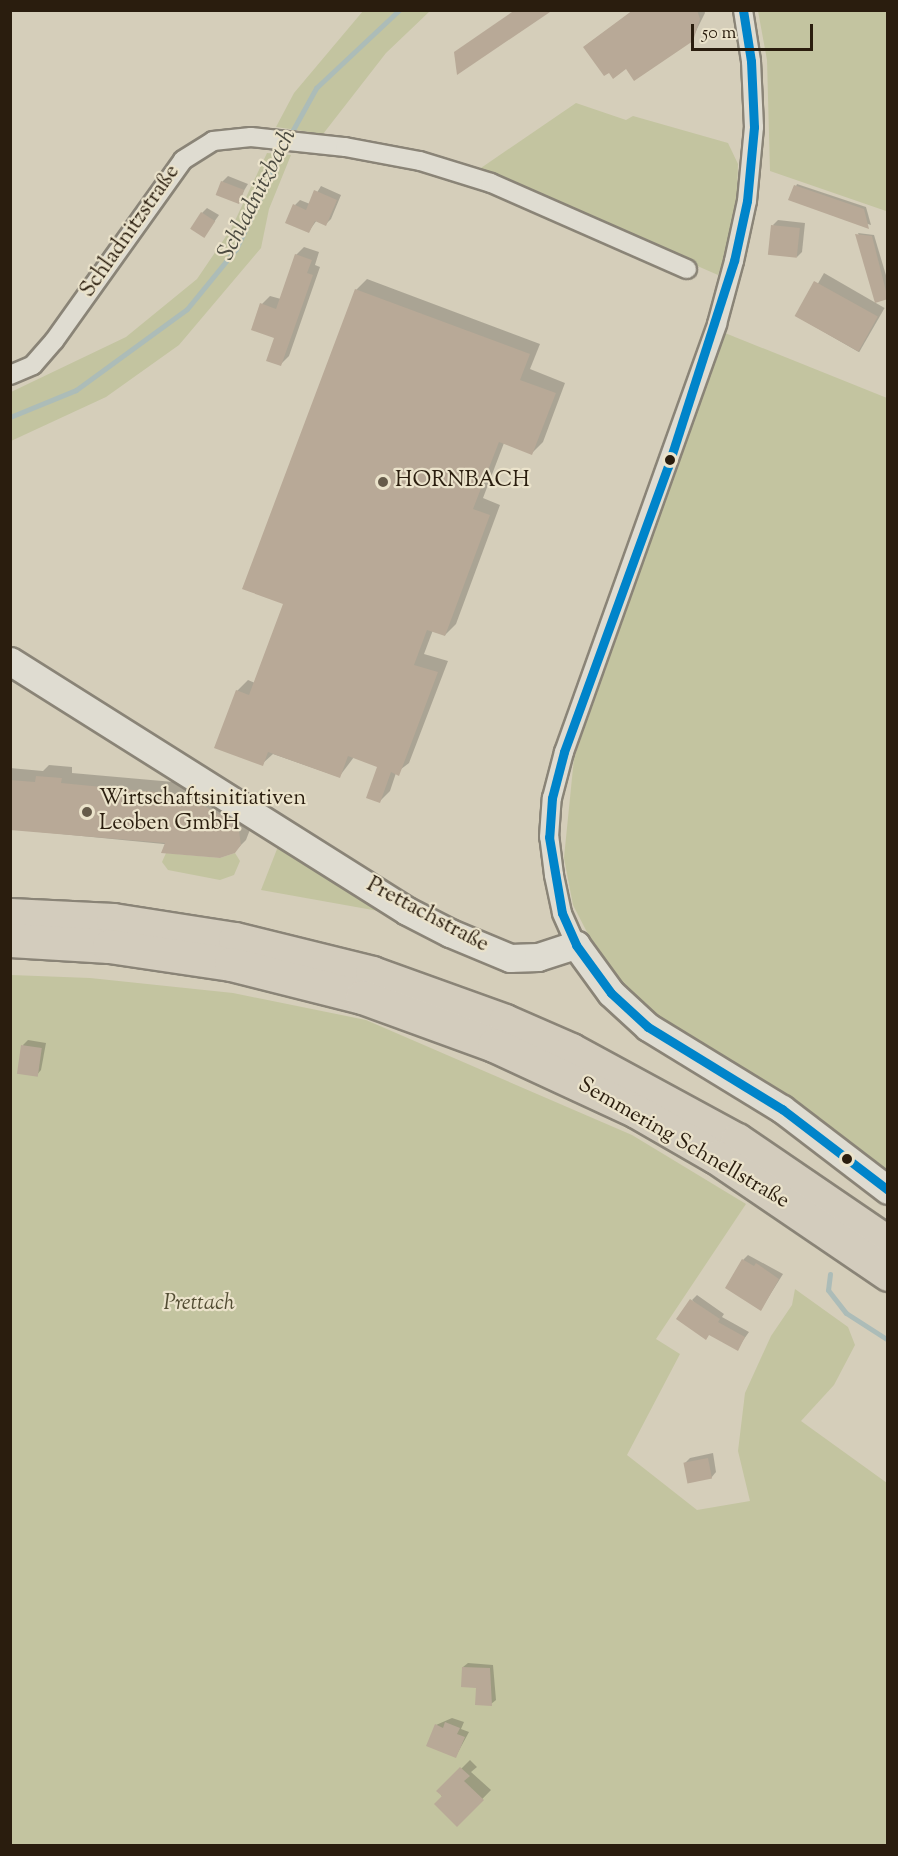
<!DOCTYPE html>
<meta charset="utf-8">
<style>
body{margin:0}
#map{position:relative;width:898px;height:1856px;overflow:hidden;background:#d5ceba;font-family:"Sorts Mill Goudy",serif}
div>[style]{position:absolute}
.green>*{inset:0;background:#c3c4a0}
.shadow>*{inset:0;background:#0003;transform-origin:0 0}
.stream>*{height:5px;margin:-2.5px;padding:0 2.5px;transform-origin:2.5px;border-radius:2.5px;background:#acbcb8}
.building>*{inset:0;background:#b8a997;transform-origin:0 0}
.roads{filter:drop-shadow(2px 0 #8a8477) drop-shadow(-2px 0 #8a8477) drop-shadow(0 2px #8a8477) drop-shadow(0 -2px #8a8477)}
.street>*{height:18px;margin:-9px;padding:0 9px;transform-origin:9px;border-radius:9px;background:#dfdcd1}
.secondary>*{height:27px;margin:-13.5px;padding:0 13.5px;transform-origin:13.5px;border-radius:13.5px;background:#dfdcd1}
.highway>*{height:33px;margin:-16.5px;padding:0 16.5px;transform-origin:16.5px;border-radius:16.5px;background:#d3ccbd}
.bus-1>*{height:9px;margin:-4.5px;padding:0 4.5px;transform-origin:4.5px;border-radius:4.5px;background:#0084ca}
.dots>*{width:16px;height:16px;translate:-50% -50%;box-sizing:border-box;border:3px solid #ebe3cb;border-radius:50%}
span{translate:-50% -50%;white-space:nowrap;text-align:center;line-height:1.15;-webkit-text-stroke:4.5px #ebe3cb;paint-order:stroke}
.street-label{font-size:22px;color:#2a1d0e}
.poi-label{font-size:22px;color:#2a1d0e}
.left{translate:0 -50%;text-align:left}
.park-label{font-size:22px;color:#534d33;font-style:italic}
.water-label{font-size:24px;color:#4c4b41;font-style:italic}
.frame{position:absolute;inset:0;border:12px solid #2a1d0e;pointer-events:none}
.scale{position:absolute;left:691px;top:24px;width:122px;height:27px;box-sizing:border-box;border:3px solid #2a1d0e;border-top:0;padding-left:8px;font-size:18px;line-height:21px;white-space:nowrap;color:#2a1d0e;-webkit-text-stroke:4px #ebe3cb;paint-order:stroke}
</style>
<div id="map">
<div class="green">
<i style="clip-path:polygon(363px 11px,430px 11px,386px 53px,323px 134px,276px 127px,294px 93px)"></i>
<i style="clip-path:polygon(758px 11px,887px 11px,887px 217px,886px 211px,770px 171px,767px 60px)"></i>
<i style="clip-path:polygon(576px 103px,626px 120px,633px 116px,728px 143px,738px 164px,737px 194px,733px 232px,718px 275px,478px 170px)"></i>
<i style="clip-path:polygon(267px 153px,291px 155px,269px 209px,261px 248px,179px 345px,106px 397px,11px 441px,11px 392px,126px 337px,197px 279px,231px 229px)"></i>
<i style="clip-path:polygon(725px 333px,887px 398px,887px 1175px,668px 1028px,607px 971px,573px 905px,564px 858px,574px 758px)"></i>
<i style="clip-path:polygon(279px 844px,384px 912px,261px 890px)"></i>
<i style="clip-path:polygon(166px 853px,220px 858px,235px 853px,240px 861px,234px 875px,220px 880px,168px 870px,162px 862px)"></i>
<i style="clip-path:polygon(11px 975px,90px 978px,233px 993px,366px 1020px,632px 1135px,746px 1204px,656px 1339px,680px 1354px,627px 1455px,697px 1510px,750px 1501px,738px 1451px,745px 1393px,771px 1336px,792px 1305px,795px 1289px,848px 1327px,855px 1345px,834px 1385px,801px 1421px,887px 1483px,887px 1845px,11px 1846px)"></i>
</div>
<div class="shadow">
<i style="clip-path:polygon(634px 10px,704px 10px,705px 13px,692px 39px,626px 67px,584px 47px)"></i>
<i style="clip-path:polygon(228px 176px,248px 184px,237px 202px,222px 182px)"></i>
<i style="clip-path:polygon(797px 184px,866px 207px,871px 225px,790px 199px)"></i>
<i style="clip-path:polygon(321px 186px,341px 195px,331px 219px,326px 224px,317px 220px,309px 231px,295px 205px,300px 200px,310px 204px)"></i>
<i style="clip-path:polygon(207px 208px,219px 215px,205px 235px,202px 213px)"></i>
<i style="clip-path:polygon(778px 220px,805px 223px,802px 252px,797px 257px,773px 225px)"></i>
<i style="clip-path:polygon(858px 233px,874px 235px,888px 282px,888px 298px)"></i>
<i style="clip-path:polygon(304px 247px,319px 252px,315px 265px,320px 267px,289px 356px,281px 364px,275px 337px,262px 304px,270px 296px,281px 299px,296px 255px)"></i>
<i style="left:824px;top:273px;width:70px;height:51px;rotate:30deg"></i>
<i style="clip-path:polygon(367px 279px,540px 344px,530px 369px,565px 383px,543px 442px,532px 453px,504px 443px,483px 498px,500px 505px,456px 624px,445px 635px,433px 630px,424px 654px,448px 661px,409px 763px,396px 773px,390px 791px,379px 802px,379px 766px,354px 757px,339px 777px,273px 754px,262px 764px,237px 691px,248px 680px,255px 683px,285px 603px,356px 290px)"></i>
<i style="clip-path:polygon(49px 765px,72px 767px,72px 773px,196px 784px,251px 827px,246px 840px,235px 851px,10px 829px,10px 768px,43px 771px)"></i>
<i style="clip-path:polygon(28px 1040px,46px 1043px,41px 1070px,36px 1076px,23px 1045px)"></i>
<i style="clip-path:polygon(748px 1255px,783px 1274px,761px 1309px,743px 1260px)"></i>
<i style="clip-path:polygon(697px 1295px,724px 1314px,722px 1317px,749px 1332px,737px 1349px,692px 1300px)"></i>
<i style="clip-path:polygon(713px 1453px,716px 1472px,711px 1478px,685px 1463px,690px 1458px)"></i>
<i style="clip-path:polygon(468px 1663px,493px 1665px,496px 1700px,491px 1704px,463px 1667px)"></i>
<i style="clip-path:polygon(452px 1718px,464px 1722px,461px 1729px,469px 1732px,456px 1756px,436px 1725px)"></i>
<i style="clip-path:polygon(470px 1760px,477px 1767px,471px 1772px,491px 1790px,457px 1825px,439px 1791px)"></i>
</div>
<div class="stream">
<i style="left:289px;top:137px;width:56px;rotate:-61.1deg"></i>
<i style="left:316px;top:88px;width:114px;rotate:-43.2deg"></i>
<i style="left:10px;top:417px;width:71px;rotate:-22.2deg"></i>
<i style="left:76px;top:390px;width:137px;rotate:-36.1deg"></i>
<i style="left:187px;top:309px;width:77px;rotate:-50.8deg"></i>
<i style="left:236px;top:249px;width:115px;rotate:-64.8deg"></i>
<i style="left:830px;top:1274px;width:16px;rotate:97deg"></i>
<i style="left:828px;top:1290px;width:29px;rotate:52deg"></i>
<i style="left:846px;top:1313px;width:50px;rotate:32.7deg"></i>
</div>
<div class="building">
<i style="clip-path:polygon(515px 10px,553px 10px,457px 75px,454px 52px)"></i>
<i style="clip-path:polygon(633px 10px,697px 10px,700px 19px,693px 41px,634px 81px,626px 69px,613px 79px,609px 73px,604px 76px,583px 47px)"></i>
<i style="left:221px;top:181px;width:25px;height:15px;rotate:21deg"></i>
<i style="clip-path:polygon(794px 185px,864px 209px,869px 229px,788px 200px)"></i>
<i style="clip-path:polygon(314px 190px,337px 200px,326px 226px,315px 221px,309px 233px,285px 223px,293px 204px,306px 210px)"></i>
<i style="left:201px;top:212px;width:17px;height:20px;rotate:33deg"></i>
<i style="left:771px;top:225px;width:29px;height:30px;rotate:6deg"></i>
<i style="clip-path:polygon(855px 234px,872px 236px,888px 299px,875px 303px)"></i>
<i style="clip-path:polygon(295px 254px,312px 260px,307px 273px,313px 275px,281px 366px,266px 361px,274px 338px,251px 330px,260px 303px,276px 309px)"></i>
<i style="left:814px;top:281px;width:73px;height:40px;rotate:29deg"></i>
<i style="clip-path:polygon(355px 289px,530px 354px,520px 380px,556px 393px,532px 455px,499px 442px,473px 509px,490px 515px,445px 636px,427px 630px,414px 665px,438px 672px,399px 776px,391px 772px,380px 803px,366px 798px,377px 767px,348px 756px,340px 778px,268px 752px,263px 766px,214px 748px,236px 690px,249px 695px,283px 604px,242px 589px)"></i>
<i style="clip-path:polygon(36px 776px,62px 778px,61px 783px,185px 795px,227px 819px,239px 831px,241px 845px,235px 853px,220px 858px,161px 853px,165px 843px,10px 830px,10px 780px,35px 782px)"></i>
<i style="left:21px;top:1045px;width:21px;height:29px;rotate:8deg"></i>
<i style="clip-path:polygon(742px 1259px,754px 1266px,756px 1263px,779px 1279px,761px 1311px,725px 1288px)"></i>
<i style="clip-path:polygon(690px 1299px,720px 1319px,718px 1322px,745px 1337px,738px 1351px,709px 1335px,706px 1340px,676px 1319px)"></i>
<i style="left:708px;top:1458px;width:21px;height:25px;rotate:79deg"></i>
<i style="clip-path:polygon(462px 1667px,490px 1668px,492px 1706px,475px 1705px,476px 1688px,461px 1687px)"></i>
<i style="clip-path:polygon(445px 1722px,460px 1728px,457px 1734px,465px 1737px,456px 1758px,426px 1746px,435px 1724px,443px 1728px)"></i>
<i style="clip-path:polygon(460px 1767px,470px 1776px,464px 1781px,484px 1800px,457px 1827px,434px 1804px,442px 1796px,436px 1791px)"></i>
</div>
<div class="roads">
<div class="street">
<i style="left:10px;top:375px;width:25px;rotate:-23deg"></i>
<i style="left:33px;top:365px;width:32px;rotate:-49deg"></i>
<i style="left:54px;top:341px;width:222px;rotate:-54.5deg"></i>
<i style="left:183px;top:160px;width:36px;rotate:-32deg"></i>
<i style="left:213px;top:141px;width:38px;rotate:-6deg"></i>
<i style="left:251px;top:137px;width:95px;rotate:6.1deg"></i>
<i style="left:345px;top:147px;width:76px;rotate:10.6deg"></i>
<i style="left:420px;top:161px;width:74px;rotate:17.2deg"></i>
<i style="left:491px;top:183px;width:214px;rotate:23.7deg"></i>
<i style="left:576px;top:945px;width:35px;rotate:-114deg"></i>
<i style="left:562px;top:913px;width:39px;rotate:-102deg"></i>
<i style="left:554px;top:875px;width:38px;rotate:-97deg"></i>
<i style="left:549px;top:837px;width:39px;rotate:-86deg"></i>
<i style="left:552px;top:798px;width:48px;rotate:-75.4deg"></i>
<i style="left:564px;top:752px;width:455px;rotate:-70.3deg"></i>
<i style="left:717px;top:324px;width:65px;rotate:-74.9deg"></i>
<i style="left:734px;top:261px;width:61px;rotate:-77.8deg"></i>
<i style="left:747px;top:201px;width:74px;rotate:-84.6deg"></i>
<i style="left:754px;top:127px;width:66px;rotate:-92.6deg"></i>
<i style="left:751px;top:61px;width:52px;rotate:-98.9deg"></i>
</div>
<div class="secondary">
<i style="left:10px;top:661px;width:469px;rotate:32.2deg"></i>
<i style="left:407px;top:911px;width:48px;rotate:27.1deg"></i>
<i style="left:450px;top:933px;width:65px;rotate:22.6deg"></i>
<i style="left:510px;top:958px;width:28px;rotate:-2deg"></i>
<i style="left:538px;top:957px;width:40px;rotate:-18deg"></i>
<i style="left:576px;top:945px;width:59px;rotate:53.9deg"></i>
<i style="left:611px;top:993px;width:50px;rotate:42.6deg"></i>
<i style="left:648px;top:1027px;width:157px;rotate:31.5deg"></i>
<i style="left:782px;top:1109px;width:133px;rotate:37.4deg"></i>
</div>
<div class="highway">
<i style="left:10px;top:915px;width:103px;rotate:2.8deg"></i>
<i style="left:113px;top:920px;width:123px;rotate:8.9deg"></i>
<i style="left:235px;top:939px;width:141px;rotate:13.9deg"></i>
<i style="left:372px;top:973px;width:141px;rotate:19.8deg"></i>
<i style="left:505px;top:1021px;width:72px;rotate:23.7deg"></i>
<i style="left:571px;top:1050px;width:189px;rotate:28.5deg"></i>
<i style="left:737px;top:1140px;width:183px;rotate:34.3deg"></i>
<i style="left:10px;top:940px;width:99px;rotate:3.5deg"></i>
<i style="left:109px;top:946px;width:123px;rotate:8.4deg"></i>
<i style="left:231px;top:964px;width:135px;rotate:14.1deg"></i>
<i style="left:362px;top:997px;width:140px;rotate:20deg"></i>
<i style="left:494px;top:1045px;width:157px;rotate:24.9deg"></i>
<i style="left:636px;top:1111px;width:92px;rotate:29.9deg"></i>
<i style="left:716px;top:1157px;width:208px;rotate:34.2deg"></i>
</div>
</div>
<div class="bus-1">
<i style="left:743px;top:10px;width:52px;rotate:81.1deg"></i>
<i style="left:751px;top:61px;width:66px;rotate:87.4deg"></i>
<i style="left:754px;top:127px;width:74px;rotate:95.4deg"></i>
<i style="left:747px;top:201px;width:61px;rotate:102.2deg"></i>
<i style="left:734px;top:261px;width:215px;rotate:107.8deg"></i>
<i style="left:668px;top:466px;width:304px;rotate:110deg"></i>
<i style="left:564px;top:752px;width:48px;rotate:104.6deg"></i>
<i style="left:552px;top:798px;width:39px;rotate:94deg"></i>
<i style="left:549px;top:837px;width:77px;rotate:80.3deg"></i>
<i style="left:562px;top:913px;width:35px;rotate:66deg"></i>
<i style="left:576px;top:945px;width:59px;rotate:53.9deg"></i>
<i style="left:611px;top:993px;width:50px;rotate:42.6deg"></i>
<i style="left:648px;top:1027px;width:157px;rotate:31.5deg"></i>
<i style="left:782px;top:1109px;width:133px;rotate:37.4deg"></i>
</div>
<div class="dots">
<i style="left:670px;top:460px;background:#2a1d0e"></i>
<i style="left:383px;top:482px;background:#665b4a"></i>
<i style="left:87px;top:812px;background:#665b4a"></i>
<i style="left:847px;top:1159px;background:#2a1d0e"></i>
</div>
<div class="street-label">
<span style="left:131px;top:232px;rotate:-55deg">Schladnitzstraße</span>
<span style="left:427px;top:916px;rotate:28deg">Prettachstraße</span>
<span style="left:683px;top:1144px;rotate:30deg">Semmering Schnellstraße</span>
</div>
<div class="poi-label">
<span class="left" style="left:395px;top:482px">HORNBACH</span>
<span class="left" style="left:99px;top:812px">Wirtschaftsinitiativen<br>Leoben GmbH</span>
</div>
<div class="park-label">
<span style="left:199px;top:1305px">Prettach</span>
</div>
<div class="water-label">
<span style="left:258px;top:195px;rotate:-63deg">Schladnitzbach</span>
</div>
<div class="frame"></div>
<div class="scale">50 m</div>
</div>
